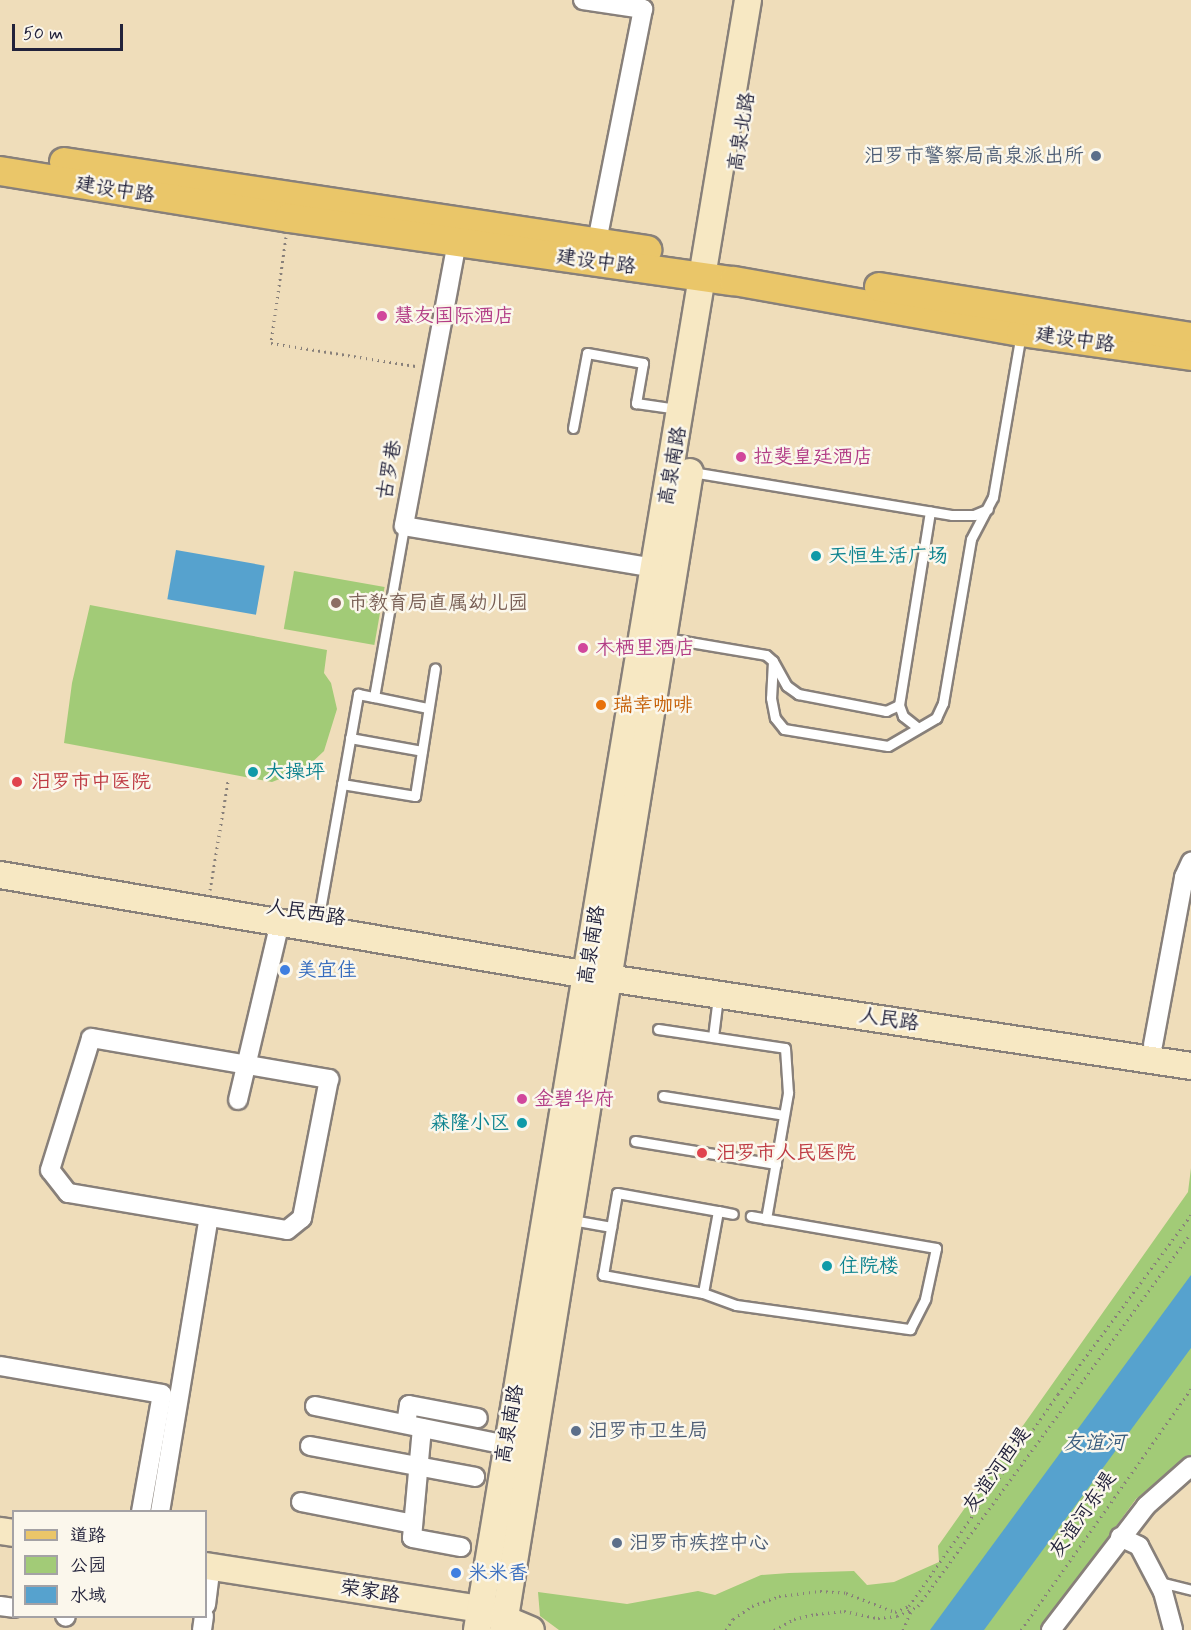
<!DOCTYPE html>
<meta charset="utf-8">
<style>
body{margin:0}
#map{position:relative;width:1191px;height:1630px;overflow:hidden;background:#efddba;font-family:Mynerve,"LXGW WenKai TC",sans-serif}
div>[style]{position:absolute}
.green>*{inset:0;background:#a2cb77;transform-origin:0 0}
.water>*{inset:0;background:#56a2ce;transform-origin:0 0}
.path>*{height:3px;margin-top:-1.5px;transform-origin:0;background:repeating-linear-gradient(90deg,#88807a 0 1.5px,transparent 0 6px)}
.roads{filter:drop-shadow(2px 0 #88807a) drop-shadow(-2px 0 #88807a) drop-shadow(0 2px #88807a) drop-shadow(0 -2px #88807a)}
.lane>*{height:9px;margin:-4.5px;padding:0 4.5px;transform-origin:4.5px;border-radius:4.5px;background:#fff}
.street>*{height:18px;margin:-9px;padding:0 9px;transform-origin:9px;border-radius:9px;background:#fff}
.secondary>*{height:26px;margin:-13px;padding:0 13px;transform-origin:13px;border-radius:13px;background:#f7e8c3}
.primary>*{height:28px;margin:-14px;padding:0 14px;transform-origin:14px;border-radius:14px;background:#eac669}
.dots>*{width:16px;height:16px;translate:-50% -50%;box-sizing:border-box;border:3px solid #fbf7ec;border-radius:50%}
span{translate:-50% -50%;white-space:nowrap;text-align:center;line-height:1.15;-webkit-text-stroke:5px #fbf7ec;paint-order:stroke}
.street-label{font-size:20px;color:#22223b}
.service-label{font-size:20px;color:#4e5e75}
.right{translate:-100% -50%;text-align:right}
.left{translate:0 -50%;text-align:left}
.hotel-label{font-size:20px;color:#b23c85}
.culture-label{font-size:20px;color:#0d838f}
.education-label{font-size:20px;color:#785e54}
.food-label{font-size:20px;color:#c56008}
.health-label{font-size:20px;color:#be3a42}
.shop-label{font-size:20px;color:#366cbe}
.water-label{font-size:21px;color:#395c7d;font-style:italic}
.legend{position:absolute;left:12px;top:1510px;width:195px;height:108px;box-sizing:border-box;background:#fbf7ec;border:2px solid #a4a2a5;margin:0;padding:8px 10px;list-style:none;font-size:18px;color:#22223b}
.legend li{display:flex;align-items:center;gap:12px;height:30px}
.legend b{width:30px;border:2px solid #a4a2a5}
.scale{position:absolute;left:12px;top:24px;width:111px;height:27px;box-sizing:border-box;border:3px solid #22223b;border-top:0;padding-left:8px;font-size:18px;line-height:21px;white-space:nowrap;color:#22223b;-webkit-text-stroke:4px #fbf7ec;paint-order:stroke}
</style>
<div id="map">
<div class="green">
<i style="left:294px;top:571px;width:92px;height:59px;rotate:10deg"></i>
<i style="clip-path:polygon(90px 605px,327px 650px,324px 673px,331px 683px,337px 709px,324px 751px,305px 769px,272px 782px,64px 743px,72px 683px)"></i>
<i style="clip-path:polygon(1191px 1168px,1191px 1455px,1136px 1499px,1040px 1630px,559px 1630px,540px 1616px,538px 1592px,627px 1604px,698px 1591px,715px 1595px,761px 1575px,789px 1573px,854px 1571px,867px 1585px,894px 1582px,939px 1562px,938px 1546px,1188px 1192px)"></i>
</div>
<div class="water">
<i style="left:176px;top:550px;width:90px;height:50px;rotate:10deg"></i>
<i style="clip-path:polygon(1191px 1275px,1191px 1348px,984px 1630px,930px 1630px)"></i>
</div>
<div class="path">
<i style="left:286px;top:237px;width:107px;rotate:98.1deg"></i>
<i style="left:271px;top:343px;width:148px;rotate:9deg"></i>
<i style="left:210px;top:890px;width:110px;rotate:-80.6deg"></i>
<i style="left:726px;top:1630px;width:13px;rotate:-58deg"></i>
<i style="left:733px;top:1619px;width:23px;rotate:-34deg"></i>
<i style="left:752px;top:1606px;width:29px;rotate:-20deg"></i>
<i style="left:779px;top:1596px;width:41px;rotate:-7deg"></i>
<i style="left:820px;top:1591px;width:26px;rotate:4deg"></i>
<i style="left:846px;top:1593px;width:53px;rotate:21.2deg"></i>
<i style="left:895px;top:1612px;width:15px;rotate:-23deg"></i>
<i style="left:909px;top:1606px;width:259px;rotate:-54.9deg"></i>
<i style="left:1058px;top:1394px;width:223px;rotate:-53.4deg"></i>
<i style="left:774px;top:1630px;width:23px;rotate:-29deg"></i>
<i style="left:794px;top:1619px;width:23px;rotate:-13deg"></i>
<i style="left:816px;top:1614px;width:28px;rotate:-6deg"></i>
<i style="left:844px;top:1611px;width:35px;rotate:12deg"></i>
<i style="left:878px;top:1618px;width:19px;rotate:-6deg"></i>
<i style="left:897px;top:1616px;width:23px;rotate:-25deg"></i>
<i style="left:918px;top:1606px;width:462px;rotate:-53.8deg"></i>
<i style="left:903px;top:1630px;width:21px;rotate:-67deg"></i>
<i style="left:1021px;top:1630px;width:295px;rotate:-54.8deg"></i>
</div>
<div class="roads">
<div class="lane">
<i style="left:573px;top:428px;width:76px;rotate:-79.4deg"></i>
<i style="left:587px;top:353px;width:57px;rotate:10.1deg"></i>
<i style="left:643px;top:363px;width:41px;rotate:99.9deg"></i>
<i style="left:636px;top:403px;width:41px;rotate:8.3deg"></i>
<i style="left:692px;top:472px;width:264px;rotate:9.4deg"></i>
<i style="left:952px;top:515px;width:22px"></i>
<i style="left:974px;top:515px;width:15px;rotate:-23deg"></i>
<i style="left:666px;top:638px;width:101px;rotate:9.6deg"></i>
<i style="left:766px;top:655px;width:9px;rotate:41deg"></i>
<i style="left:773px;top:661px;width:37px;rotate:93deg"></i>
<i style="left:771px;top:698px;width:20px;rotate:79deg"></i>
<i style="left:775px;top:718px;width:14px;rotate:51deg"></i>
<i style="left:784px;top:729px;width:105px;rotate:9.3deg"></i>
<i style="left:888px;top:746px;width:56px;rotate:-30.3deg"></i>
<i style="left:936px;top:718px;width:17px;rotate:-65deg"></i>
<i style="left:943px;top:703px;width:166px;rotate:-80.3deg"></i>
<i style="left:971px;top:539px;width:47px;rotate:-62.4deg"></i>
<i style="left:993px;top:497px;width:165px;rotate:-80.3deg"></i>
<i style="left:774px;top:663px;width:26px;rotate:61deg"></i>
<i style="left:787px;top:686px;width:14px;rotate:36deg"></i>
<i style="left:798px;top:694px;width:90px;rotate:10.9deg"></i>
<i style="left:886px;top:711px;width:14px;rotate:-25deg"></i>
<i style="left:374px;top:697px;width:54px;rotate:11.7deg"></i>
<i style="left:917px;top:727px;width:18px;rotate:-142deg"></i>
<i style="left:903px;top:716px;width:12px;rotate:-110deg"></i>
<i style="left:899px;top:705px;width:196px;rotate:-80.9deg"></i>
<i style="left:350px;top:738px;width:73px;rotate:10.2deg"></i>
<i style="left:342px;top:784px;width:74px;rotate:9.3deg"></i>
<i style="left:415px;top:796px;width:129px;rotate:-81.1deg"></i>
<i style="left:317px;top:927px;width:237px;rotate:-80deg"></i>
<i style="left:358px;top:694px;width:16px;rotate:11deg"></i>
<i style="left:374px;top:697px;width:174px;rotate:-80deg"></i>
<i style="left:658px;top:1029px;width:128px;rotate:8.5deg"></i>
<i style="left:785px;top:1048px;width:45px;rotate:86.2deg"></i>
<i style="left:788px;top:1093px;width:128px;rotate:99.9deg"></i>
<i style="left:713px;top:1037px;width:40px;rotate:-82.9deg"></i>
<i style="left:663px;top:1096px;width:122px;rotate:8.9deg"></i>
<i style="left:635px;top:1141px;width:143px;rotate:9.3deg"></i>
<i style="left:617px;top:1193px;width:103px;rotate:10.1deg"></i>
<i style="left:718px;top:1211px;width:83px;rotate:100.4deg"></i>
<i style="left:703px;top:1293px;width:102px;rotate:-169.8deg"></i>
<i style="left:603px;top:1275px;width:83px;rotate:-80.3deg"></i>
<i style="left:718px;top:1211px;width:15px;rotate:11deg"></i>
<i style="left:572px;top:1220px;width:40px;rotate:10deg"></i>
<i style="left:703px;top:1293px;width:35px;rotate:20deg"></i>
<i style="left:736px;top:1305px;width:176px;rotate:7.9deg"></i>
<i style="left:910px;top:1329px;width:34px;rotate:-63deg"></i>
<i style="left:925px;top:1299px;width:52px;rotate:-77.8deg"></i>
<i style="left:936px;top:1248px;width:188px;rotate:-170.2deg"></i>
<i style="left:1160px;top:1582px;width:32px;rotate:14deg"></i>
</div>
<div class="street">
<i style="left:583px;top:0;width:61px;rotate:8.5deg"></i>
<i style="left:643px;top:9px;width:237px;rotate:101.2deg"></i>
<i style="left:457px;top:242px;width:289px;rotate:100.6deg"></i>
<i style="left:404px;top:526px;width:255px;rotate:9.5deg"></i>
<i style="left:91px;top:1038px;width:242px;rotate:9.8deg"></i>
<i style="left:329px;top:1079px;width:142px;rotate:101deg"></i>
<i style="left:302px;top:1218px;width:19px;rotate:141deg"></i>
<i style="left:287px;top:1230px;width:222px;rotate:-170.4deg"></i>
<i style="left:68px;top:1193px;width:29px;rotate:-128deg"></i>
<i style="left:50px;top:1170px;width:138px;rotate:-72.7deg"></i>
<i style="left:1153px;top:1045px;width:171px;rotate:-79.5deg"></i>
<i style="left:1184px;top:877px;width:17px;rotate:-65deg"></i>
<i style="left:238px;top:1100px;width:182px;rotate:-76.7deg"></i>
<i style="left:0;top:1366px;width:164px;rotate:9.8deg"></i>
<i style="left:162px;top:1394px;width:120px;rotate:100.1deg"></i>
<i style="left:315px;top:1406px;width:196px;rotate:11.5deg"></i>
<i style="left:406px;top:1424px;width:19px;rotate:-81deg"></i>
<i style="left:409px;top:1405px;width:70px;rotate:10.7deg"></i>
<i style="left:422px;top:1428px;width:110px;rotate:95.2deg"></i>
<i style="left:412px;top:1538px;width:50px;rotate:10.4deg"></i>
<i style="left:310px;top:1446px;width:168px;rotate:10.6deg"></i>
<i style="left:301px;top:1502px;width:114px;rotate:11.1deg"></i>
<i style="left:160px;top:1512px;width:299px;rotate:-80.6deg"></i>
<i style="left:1120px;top:1537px;width:21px;rotate:25deg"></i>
<i style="left:1139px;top:1546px;width:52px;rotate:62.4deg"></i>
<i style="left:1163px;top:1592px;width:39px;rotate:75deg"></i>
<i style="left:206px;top:1605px;width:25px;rotate:-83deg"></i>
<i style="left:0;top:1606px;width:14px;rotate:8deg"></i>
<i style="left:65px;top:1616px;width:1px;rotate:45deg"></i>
<i style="left:202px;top:1630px;width:14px;rotate:-82deg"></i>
<i style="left:1051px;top:1630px;width:156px;rotate:-52.5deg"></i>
<i style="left:1146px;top:1506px;width:60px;rotate:-41.6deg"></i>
</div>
<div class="secondary">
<i style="left:0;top:875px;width:596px;rotate:9.65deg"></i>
<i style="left:588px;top:975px;width:610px;rotate:8.58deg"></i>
<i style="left:0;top:1531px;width:14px;rotate:8deg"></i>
<i style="left:206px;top:1566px;width:278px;rotate:8.9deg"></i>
<i style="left:481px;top:1609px;width:54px;rotate:22.8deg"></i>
<i style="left:477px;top:1630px;width:1652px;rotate:-80.56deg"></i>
<i style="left:503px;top:1630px;width:1173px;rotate:-80.83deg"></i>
</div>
<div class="primary">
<i style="left:64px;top:162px;width:590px;rotate:8.58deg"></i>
<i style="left:0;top:171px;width:293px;rotate:9.2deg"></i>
<i style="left:289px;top:218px;width:449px;rotate:8.1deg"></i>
<i style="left:734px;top:281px;width:291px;rotate:10.1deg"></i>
<i style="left:1021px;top:332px;width:172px;rotate:8deg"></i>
<i style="left:879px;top:287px;width:316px;rotate:9.1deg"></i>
</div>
</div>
<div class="dots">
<i style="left:1096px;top:156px;background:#5c6f8a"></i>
<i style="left:382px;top:316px;background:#d1479c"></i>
<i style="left:741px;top:457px;background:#d1479c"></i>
<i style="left:816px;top:556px;background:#0f9aa8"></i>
<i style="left:336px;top:603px;background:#8d6e63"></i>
<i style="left:583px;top:648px;background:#d1479c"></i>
<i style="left:601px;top:705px;background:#e8710a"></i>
<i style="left:253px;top:772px;background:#0f9aa8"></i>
<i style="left:17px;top:782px;background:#e0444e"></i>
<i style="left:285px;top:970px;background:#3f7fe0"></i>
<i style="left:522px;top:1099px;background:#d1479c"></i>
<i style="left:522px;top:1123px;background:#0f9aa8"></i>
<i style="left:702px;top:1153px;background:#e0444e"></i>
<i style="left:827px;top:1266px;background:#0f9aa8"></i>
<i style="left:576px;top:1431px;background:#5c6f8a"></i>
<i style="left:617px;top:1543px;background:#5c6f8a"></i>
<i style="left:456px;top:1573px;background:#3f7fe0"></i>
</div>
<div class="street-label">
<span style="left:742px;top:132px;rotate:-81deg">高泉北路</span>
<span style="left:115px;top:190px;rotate:9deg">建设中路</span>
<span style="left:596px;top:262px;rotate:8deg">建设中路</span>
<span style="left:1075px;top:340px;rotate:8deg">建设中路</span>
<span style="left:673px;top:466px;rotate:-80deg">高泉南路</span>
<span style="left:390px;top:470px;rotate:-80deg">古罗巷</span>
<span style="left:306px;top:913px;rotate:9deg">人民西路</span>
<span style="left:592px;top:945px;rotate:-81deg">高泉南路</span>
<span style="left:889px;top:1020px;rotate:8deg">人民路</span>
<span style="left:510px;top:1424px;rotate:-80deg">高泉南路</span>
<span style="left:997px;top:1470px;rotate:-54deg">友谊河西堤</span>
<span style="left:1083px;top:1515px;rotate:-55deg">友谊河东堤</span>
<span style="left:370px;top:1592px;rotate:9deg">荣家路</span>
</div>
<div class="service-label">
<span class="right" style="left:1084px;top:156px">汨罗市警察局高泉派出所</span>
<span class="left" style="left:588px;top:1431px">汨罗市卫生局</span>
<span class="left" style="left:629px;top:1543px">汨罗市疾控中心</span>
</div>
<div class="hotel-label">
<span class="left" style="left:394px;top:316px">慧友国际酒店</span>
<span class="left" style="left:753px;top:457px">拉斐皇廷酒店</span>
<span class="left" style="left:595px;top:648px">木栖里酒店</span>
<span class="left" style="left:534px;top:1099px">金碧华府</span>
</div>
<div class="culture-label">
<span class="left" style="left:828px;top:556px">天恒生活广场</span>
<span class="left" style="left:265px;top:772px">大操坪</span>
<span class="right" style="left:510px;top:1123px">森隆小区</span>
<span class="left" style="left:839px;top:1266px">住院楼</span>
</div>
<div class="education-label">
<span class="left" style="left:348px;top:603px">市教育局直属幼儿园</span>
</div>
<div class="food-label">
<span class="left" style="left:613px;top:705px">瑞幸咖啡</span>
</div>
<div class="health-label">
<span class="left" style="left:31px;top:782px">汨罗市中医院</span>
<span class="left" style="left:716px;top:1153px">汨罗市人民医院</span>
</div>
<div class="shop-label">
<span class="left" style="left:297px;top:970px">美宜佳</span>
<span class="left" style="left:468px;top:1573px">米米香</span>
</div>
<div class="water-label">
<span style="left:1094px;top:1443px">友谊河</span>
</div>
<ul class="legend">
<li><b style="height:8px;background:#eac669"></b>道路</li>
<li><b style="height:16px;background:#a2cb77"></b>公园</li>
<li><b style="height:16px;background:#56a2ce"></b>水域</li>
</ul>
<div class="scale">50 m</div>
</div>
